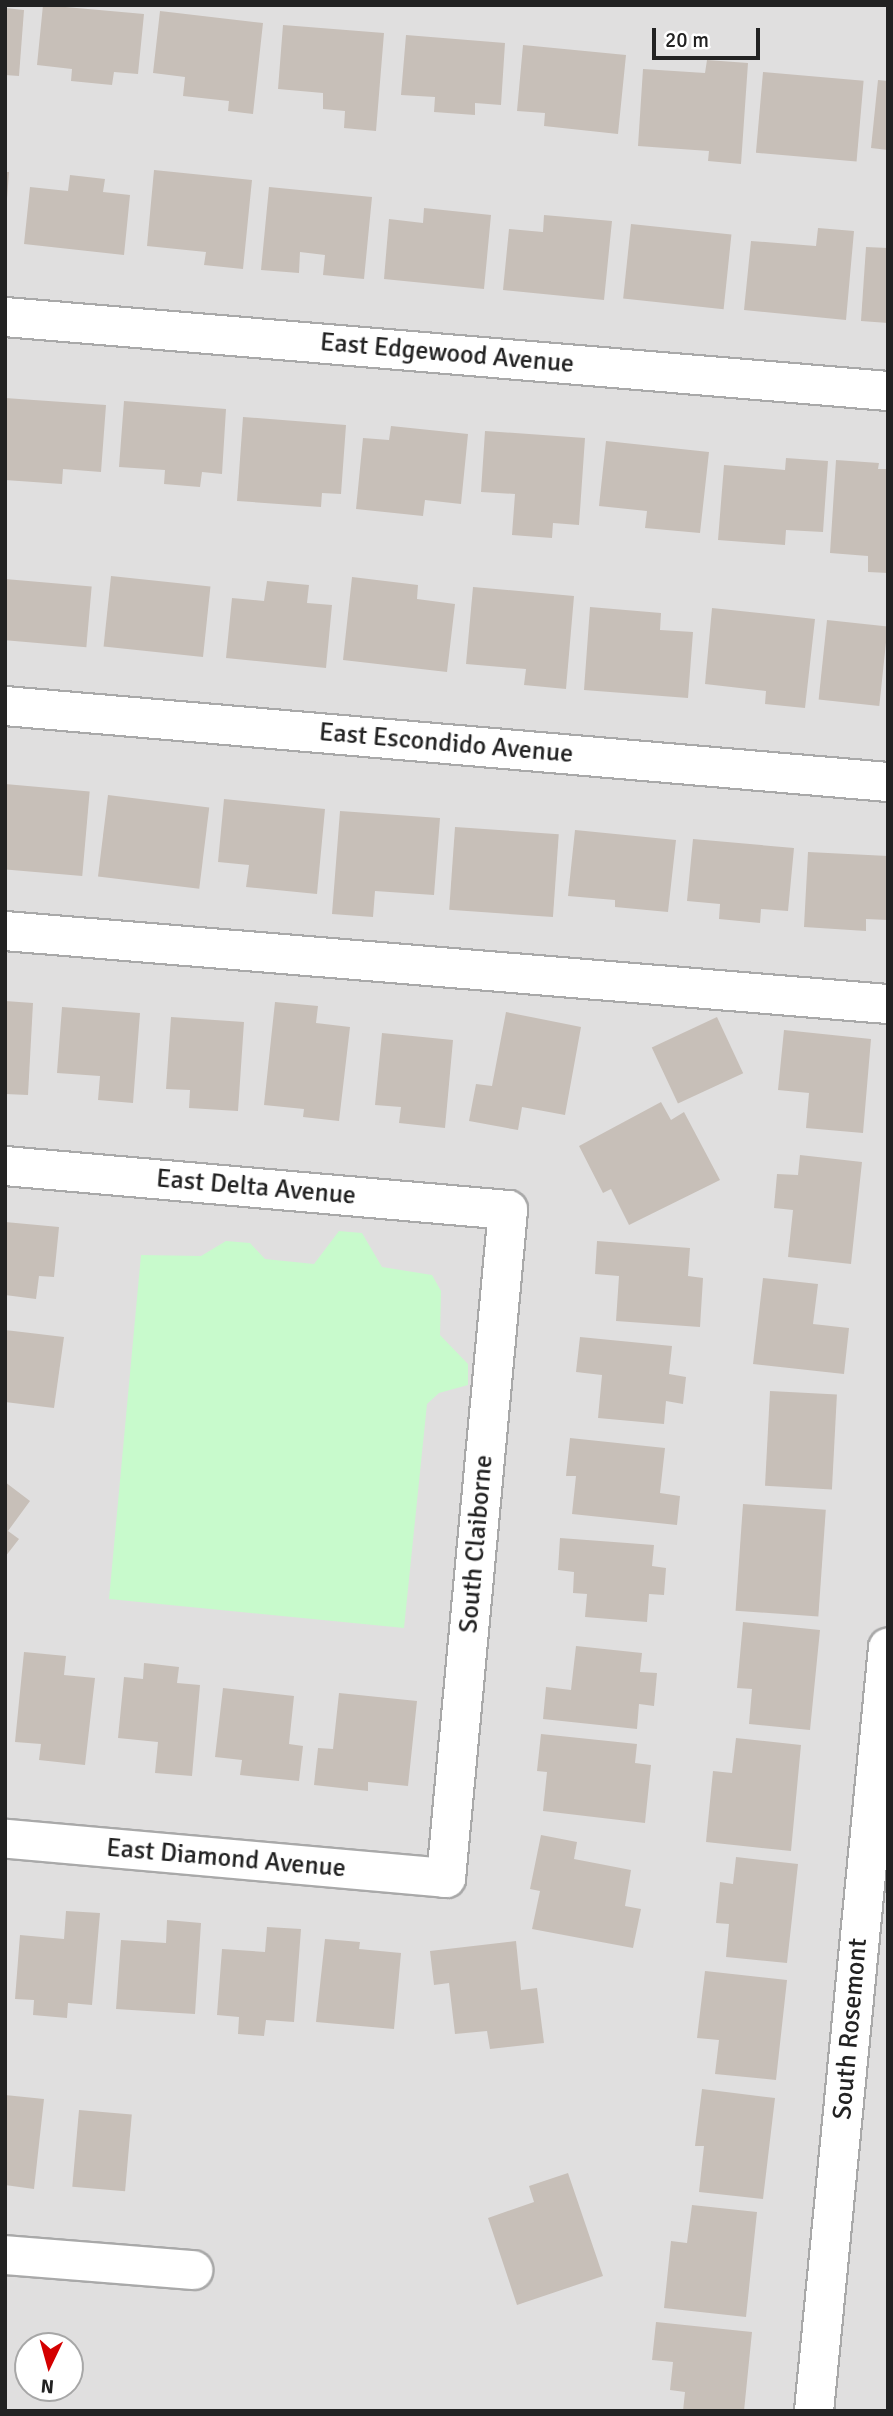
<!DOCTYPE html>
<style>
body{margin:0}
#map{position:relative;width:893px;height:2416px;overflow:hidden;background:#f2efe9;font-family:Signika,sans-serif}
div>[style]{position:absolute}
.residential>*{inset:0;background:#e0dfdf}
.park>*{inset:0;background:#c8facc}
.building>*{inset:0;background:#c7bfb8;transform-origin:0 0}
.roads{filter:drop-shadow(2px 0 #a9a9a9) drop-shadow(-2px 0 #a9a9a9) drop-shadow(0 2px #a9a9a9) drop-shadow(0 -2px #a9a9a9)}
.minor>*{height:38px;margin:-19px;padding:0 19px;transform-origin:19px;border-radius:19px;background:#fff}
span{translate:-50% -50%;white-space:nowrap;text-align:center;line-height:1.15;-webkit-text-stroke:5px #fff;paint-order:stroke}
.street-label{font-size:26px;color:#222}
.frame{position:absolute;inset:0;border:7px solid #222;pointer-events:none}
.north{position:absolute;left:14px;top:2332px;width:70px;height:70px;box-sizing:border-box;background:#fff;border:2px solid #a7a7a7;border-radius:50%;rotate:185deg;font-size:19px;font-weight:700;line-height:28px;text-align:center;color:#222}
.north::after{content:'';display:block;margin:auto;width:24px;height:32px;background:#d40000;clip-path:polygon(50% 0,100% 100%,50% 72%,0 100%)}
.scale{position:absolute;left:652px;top:28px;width:108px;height:32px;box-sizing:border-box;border:4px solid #222;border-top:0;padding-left:9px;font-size:21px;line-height:24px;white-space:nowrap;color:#222;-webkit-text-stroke:5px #fff;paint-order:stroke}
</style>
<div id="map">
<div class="residential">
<i style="clip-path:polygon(evenodd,5px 5px,888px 5px,888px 2411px,5px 2411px,5px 5px,28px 2346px,70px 2346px,70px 2388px,28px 2388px,28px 2346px)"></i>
</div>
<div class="park">
<i style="clip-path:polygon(339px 1231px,362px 1233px,382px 1267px,432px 1275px,441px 1291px,440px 1335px,468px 1364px,468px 1385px,439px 1393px,427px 1404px,404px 1628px,109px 1599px,141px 1255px,201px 1256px,226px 1241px,250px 1243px,265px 1259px,314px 1264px)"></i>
</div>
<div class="building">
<i style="clip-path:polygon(43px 5px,144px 14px,138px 74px,114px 72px,112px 85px,71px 81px,72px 69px,37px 65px)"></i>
<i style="clip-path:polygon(5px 8px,24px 10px,19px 76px,5px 75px)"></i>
<i style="clip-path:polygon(160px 11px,263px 23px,253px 114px,228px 111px,229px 101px,183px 96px,185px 77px,153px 73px)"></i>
<i style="clip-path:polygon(283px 25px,384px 33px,376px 131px,344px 128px,345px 111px,323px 109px,323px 93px,278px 89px)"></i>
<i style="clip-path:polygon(406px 35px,505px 43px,501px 105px,475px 103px,475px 115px,434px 112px,435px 97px,401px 95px)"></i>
<i style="clip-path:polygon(523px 45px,626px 55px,618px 134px,544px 126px,545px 113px,517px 111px)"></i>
<i style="clip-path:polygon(707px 60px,748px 63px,741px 164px,708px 161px,709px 151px,638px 146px,643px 69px,705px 73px)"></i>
<i style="left:763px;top:72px;width:101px;height:81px;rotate:5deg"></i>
<i style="clip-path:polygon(878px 80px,888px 81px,888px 150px,871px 148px)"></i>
<i style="clip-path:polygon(154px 170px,252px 180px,243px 269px,204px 265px,206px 252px,147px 246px)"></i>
<i style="clip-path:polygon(5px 172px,9px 172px,7px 199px,5px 198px)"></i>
<i style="clip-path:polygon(70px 175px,105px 179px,103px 192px,130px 195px,124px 255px,24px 244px,30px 187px,68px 191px)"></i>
<i style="clip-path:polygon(269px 187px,372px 197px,364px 279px,323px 275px,325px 255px,300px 252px,299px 273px,261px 270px)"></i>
<i style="clip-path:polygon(424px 208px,491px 215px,484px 289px,384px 279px,389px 219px,423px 223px)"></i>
<i style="clip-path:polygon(544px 215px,612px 221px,604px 300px,503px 290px,509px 229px,543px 232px)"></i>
<i style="left:631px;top:224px;width:101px;height:75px;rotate:6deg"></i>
<i style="clip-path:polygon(818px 228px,854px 231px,846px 320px,744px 310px,751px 241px,816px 246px)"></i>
<i style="clip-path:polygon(866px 247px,888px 248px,888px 323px,861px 321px)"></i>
<i style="clip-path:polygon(5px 398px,106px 405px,101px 472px,63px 469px,62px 484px,5px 480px)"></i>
<i style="clip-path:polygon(124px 401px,226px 409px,222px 474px,202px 472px,200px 487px,164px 484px,165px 470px,119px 467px)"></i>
<i style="clip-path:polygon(243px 417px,346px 425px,341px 494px,322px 493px,321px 507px,237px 501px)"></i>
<i style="clip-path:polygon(391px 426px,468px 434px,461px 504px,425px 500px,423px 516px,356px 509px,363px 438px,389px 440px)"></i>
<i style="clip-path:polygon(485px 431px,585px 438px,579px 525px,553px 523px,552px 538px,512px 535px,515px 494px,481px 492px)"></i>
<i style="clip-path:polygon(606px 441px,709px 452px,700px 533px,645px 528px,647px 511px,599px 506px)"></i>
<i style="clip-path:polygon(786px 458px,828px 461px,823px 532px,786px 530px,785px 545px,718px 540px,724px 465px,785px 470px)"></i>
<i style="clip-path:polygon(836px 460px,879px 463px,878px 469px,888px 469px,888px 573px,868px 572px,868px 556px,830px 553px)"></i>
<i style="left:111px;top:576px;width:100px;height:71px;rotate:6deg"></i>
<i style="clip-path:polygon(352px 577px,418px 585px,417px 599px,455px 604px,447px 672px,343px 660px)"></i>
<i style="left:5px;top:579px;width:87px;height:61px;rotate:5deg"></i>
<i style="clip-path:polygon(267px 581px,309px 585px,307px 603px,332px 605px,326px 668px,226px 658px,232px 598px,264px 601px)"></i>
<i style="clip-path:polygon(473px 587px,574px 596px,566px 689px,524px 685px,526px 669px,466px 664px)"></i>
<i style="clip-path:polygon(590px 607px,661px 613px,660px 630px,693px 632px,688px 698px,584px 690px)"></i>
<i style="clip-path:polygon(712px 608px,815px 619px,805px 708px,765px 704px,766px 691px,705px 684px)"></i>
<i style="left:827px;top:620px;width:61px;height:80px;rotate:6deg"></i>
<i style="left:5px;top:784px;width:85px;height:85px;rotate:5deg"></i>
<i style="left:108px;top:795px;width:102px;height:82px;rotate:7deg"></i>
<i style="clip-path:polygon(224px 799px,325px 809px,317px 894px,246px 887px,249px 865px,218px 862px)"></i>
<i style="clip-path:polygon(340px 811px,440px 818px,434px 895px,375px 891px,373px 917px,332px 914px)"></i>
<i style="left:455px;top:827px;width:104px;height:83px;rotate:4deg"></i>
<i style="clip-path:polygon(575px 830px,676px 840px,668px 912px,615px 907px,615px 900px,568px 896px)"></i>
<i style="clip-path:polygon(693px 839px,794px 848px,788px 911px,761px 909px,760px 923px,719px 919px,720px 904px,687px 901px)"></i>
<i style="clip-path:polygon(808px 852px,888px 856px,888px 920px,866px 919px,866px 931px,804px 927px)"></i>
<i style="clip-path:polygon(5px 1001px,33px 1003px,28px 1095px,5px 1094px)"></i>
<i style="clip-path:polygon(275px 1002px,318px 1006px,316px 1023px,350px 1027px,339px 1121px,303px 1117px,304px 1109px,264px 1105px)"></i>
<i style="clip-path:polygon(62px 1007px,140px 1013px,133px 1103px,98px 1100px,100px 1076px,57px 1073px)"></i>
<i style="clip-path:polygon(506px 1012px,581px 1027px,565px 1115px,522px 1107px,518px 1130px,469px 1121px,476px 1084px,492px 1086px)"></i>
<i style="clip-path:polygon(171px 1017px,244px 1022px,238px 1111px,189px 1108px,190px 1090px,166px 1089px)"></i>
<i style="left:717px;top:1017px;width:62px;height:72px;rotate:65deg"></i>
<i style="clip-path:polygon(784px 1030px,871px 1039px,863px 1133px,806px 1128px,809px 1093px,778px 1090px)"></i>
<i style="clip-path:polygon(382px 1033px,453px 1040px,445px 1128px,399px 1123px,401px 1107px,375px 1105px)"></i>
<i style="clip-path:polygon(661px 1102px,671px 1120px,684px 1112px,720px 1180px,629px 1225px,611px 1189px,603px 1193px,579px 1146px)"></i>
<i style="clip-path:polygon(800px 1155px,862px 1162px,851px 1264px,788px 1257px,793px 1210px,774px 1208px,777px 1174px,798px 1175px)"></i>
<i style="clip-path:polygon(5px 1222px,59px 1227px,54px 1277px,39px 1276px,36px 1299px,5px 1295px)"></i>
<i style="clip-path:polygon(597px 1241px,690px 1248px,688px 1276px,703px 1278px,700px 1327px,616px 1321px,619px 1276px,595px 1274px)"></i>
<i style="clip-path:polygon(763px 1278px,818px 1284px,813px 1324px,849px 1328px,844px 1374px,753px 1364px)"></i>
<i style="clip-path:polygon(5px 1330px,64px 1337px,54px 1408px,5px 1402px)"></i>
<i style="clip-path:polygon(580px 1337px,672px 1346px,669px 1374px,686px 1377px,683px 1404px,666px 1401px,664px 1424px,598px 1418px,602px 1375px,576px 1372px)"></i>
<i style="left:770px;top:1391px;width:67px;height:95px;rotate:3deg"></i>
<i style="clip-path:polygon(570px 1438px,665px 1448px,660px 1493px,680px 1496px,677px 1525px,572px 1514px,576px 1476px,566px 1476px)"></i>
<i style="clip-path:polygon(5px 1482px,30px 1501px,8px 1531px,19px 1539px,5px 1557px)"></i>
<i style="left:743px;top:1504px;width:83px;height:107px;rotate:4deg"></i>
<i style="clip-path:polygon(560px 1538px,654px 1545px,652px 1566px,666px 1568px,664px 1595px,649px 1594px,647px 1622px,585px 1617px,587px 1594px,573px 1593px,574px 1572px,558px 1570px)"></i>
<i style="clip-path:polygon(743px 1622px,820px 1630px,810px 1730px,749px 1724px,752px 1689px,737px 1688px)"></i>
<i style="clip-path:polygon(576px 1646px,642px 1653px,640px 1672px,657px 1673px,654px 1706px,639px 1704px,637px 1729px,543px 1719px,546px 1687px,571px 1690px)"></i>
<i style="clip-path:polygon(24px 1652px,66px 1656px,64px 1675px,95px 1678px,85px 1765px,39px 1760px,41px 1744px,15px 1742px)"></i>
<i style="clip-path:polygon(144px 1663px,179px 1667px,177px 1683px,200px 1685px,192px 1776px,155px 1773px,158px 1742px,118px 1738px,124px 1677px,143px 1679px)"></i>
<i style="clip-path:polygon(223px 1688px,294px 1696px,289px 1744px,303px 1746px,299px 1781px,240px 1775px,242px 1760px,215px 1757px)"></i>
<i style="clip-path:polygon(339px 1693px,417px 1701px,408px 1786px,368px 1782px,368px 1791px,314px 1785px,318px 1748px,333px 1749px)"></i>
<i style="clip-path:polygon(541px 1734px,637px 1744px,635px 1763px,651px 1765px,645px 1823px,543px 1811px,547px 1772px,537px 1771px)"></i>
<i style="clip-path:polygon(736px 1738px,801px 1745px,791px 1851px,706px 1842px,713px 1771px,732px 1773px)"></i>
<i style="clip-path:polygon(541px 1835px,577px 1842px,574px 1859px,631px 1870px,625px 1906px,641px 1909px,633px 1948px,532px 1929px,540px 1891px,530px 1889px)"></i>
<i style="clip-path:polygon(736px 1857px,798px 1864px,787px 1963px,726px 1957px,729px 1924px,716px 1923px,720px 1882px,733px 1884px)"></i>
<i style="clip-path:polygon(66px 1911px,100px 1913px,92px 2005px,68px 2003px,67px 2018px,33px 2015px,34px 2000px,15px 1999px,20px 1935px,64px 1939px)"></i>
<i style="clip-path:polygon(167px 1920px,201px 1923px,195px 2014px,116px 2009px,121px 1940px,166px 1943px)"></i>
<i style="clip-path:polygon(267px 1927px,301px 1929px,294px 2022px,266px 2020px,264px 2036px,238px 2034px,239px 2017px,217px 2015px,222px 1949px,265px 1952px)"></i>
<i style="clip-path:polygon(325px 1939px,360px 1942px,359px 1949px,401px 1953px,394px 2029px,316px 2022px)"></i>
<i style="clip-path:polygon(516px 1941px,521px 1990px,537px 1988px,544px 2043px,490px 2049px,487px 2031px,455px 2034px,449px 1983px,434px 1985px,430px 1951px)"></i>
<i style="clip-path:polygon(705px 1971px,787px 1980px,776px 2080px,715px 2074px,719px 2040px,697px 2038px)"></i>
<i style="clip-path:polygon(702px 2089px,775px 2098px,763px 2199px,699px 2192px,704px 2146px,695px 2146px)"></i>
<i style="clip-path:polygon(5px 2095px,44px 2099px,34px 2189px,5px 2185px)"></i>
<i style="left:79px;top:2110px;width:53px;height:77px;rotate:5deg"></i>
<i style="clip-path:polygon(568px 2173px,603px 2276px,517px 2305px,488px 2218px,534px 2202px,529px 2186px)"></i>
<i style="clip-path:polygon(692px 2205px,757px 2212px,746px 2317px,664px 2308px,671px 2241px,687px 2243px)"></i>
<i style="clip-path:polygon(656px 2322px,752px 2332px,744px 2411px,683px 2411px,685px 2392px,670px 2390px,673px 2362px,652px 2360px)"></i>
</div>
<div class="roads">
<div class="minor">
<i style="left:5px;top:317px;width:886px;rotate:4.79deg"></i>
<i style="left:5px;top:706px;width:886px;rotate:4.92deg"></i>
<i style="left:5px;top:931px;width:886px;rotate:4.73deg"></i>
<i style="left:5px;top:1166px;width:505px;rotate:5deg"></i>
<i style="left:508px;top:1210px;width:671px;rotate:95.3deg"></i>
<i style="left:446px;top:1878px;width:443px;rotate:-174.9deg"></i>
<i style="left:5px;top:2255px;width:189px;rotate:4.6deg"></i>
<i style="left:814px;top:2411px;width:767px;rotate:-84.46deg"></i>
</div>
</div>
<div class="street-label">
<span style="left:447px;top:354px;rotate:5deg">East Edgewood Avenue</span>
<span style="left:446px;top:744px;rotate:5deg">East Escondido Avenue</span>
<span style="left:256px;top:1188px;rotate:5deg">East Delta Avenue</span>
<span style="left:477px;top:1544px;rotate:-85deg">South Claiborne</span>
<span style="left:226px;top:1859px;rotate:5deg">East Diamond Avenue</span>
<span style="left:851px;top:2029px;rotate:-85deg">South Rosemont</span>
</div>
<div class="frame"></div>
<div class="north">N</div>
<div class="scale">20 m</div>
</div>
